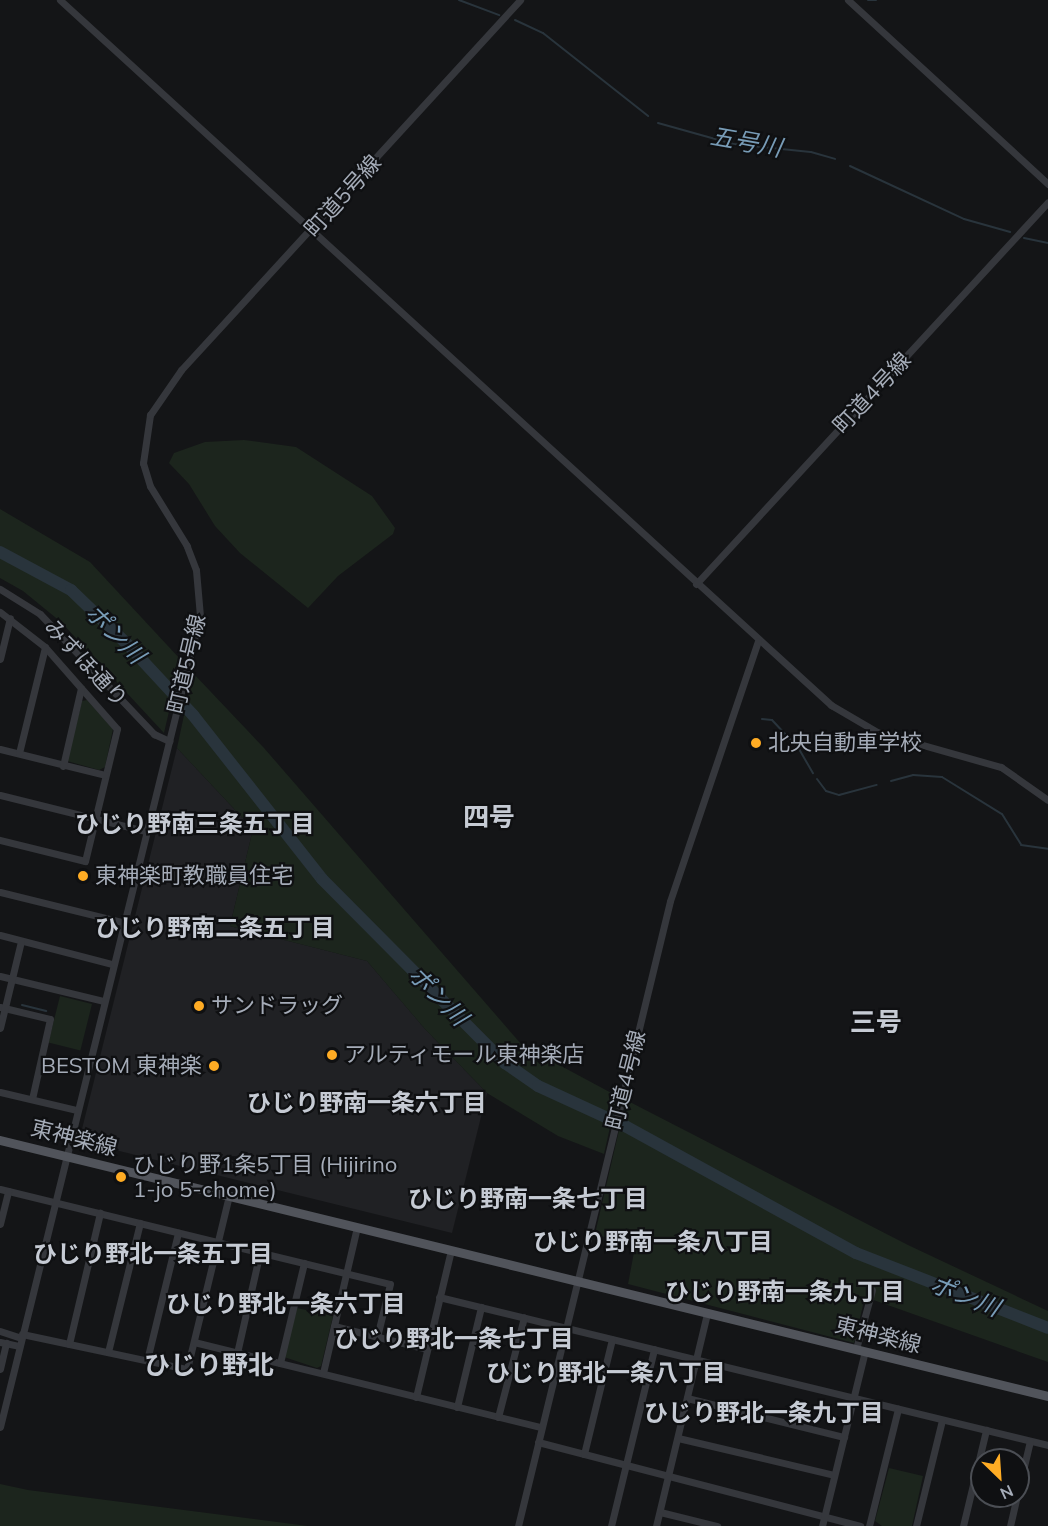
<!DOCTYPE html>
<meta charset="utf-8">
<style>
body{margin:0}
#map{position:relative;width:1048px;height:1526px;overflow:hidden;background:#141517;font-family:Mulish,"Noto Sans JP",sans-serif}
div>[style]{position:absolute}
.built>*{inset:0;background:#202124}
.green>*{inset:0;background:#1c251d;transform-origin:0 0}
.stream>*{height:2px;margin:-1px;padding:0 1px;transform-origin:1px;border-radius:1px;background:#29343c}
.river>*{height:12px;margin:-6px;padding:0 6px;transform-origin:6px;border-radius:6px;background:#29343c}
.minor>*{height:7px;margin:-3.5px;padding:0 3.5px;transform-origin:3.5px;border-radius:3.5px;background:#35373c}
.major>*{height:9px;margin:-4.5px;padding:0 4.5px;transform-origin:4.5px;border-radius:4.5px;background:#51545b}
.dots>*{width:16px;height:16px;translate:-50% -50%;box-sizing:border-box;border:3px solid #0f1012;border-radius:50%}
span{translate:-50% -50%;white-space:nowrap;text-align:center;line-height:1.15;-webkit-text-stroke:4.5px #0f1012;paint-order:stroke}
.street-label{font-size:22px;color:#a5acb8}
.poi-label{font-size:22px;color:#a5acb8}
.left{translate:0 -50%;text-align:left}
.right{translate:-100% -50%;text-align:right}
.water-label{font-size:24px;color:#789cb7;font-style:italic}
.neighbourhood-label{font-size:24px;color:#c6cbd4;font-weight:700}
.quarter-label{font-size:26px;color:#c6cbd4;font-weight:700}
.north{position:absolute;left:970px;top:1448px;width:60px;height:60px;box-sizing:border-box;background:#0f1012;border:2px solid #4b4e54;border-radius:50%;rotate:155deg;font-size:16px;font-weight:700;line-height:24px;text-align:center;color:#a5acb8}
.north::after{content:'';display:block;margin:auto;width:21px;height:27px;background:#ffac24;clip-path:polygon(50% 0,100% 100%,50% 72%,0 100%)}
</style>
<div id="map">
<div class="built">
<i style="clip-path:polygon(177px 748px,253px 829px,230px 926px,367px 961px,425px 1029px,487px 1093px,452px 1233px,79px 1141px)"></i>
</div>
<div class="green">
<i style="clip-path:polygon(244px 440px,296px 447px,372px 496px,395px 528px,393px 534px,338px 576px,308px 608px,240px 553px,215px 526px,189px 484px,169px 463px,174px 453px,205px 442px)"></i>
<i style="clip-path:polygon(0 509px,90px 562px,181px 660px,164px 733px,61px 622px,23px 591px,0 578px)"></i>
<i style="clip-path:polygon(193px 673px,264px 748px,522px 1045px,617px 1096px,604px 1154px,558px 1136px,487px 1093px,425px 1029px,367px 961px,230px 926px,253px 829px,177px 748px)"></i>
<i style="clip-path:polygon(87px 700px,113px 729px,105px 767px,99px 770px,67px 761px,82px 701px)"></i>
<i style="left:60px;top:996px;width:33px;height:48px;rotate:14deg"></i>
<i style="clip-path:polygon(626px 1100px,908px 1245px,1048px 1311px,1048px 1362px,865px 1297px,854px 1343px,628px 1284px,635px 1247px,595px 1234px)"></i>
<i style="clip-path:polygon(297px 1308px,333px 1316px,321px 1366px,317px 1368px,284px 1357px)"></i>
<i style="clip-path:polygon(889px 1468px,923px 1476px,912px 1526px,882px 1526px,875px 1521px)"></i>
<i style="clip-path:polygon(0 1484px,28px 1490px,308px 1526px,0 1526px)"></i>
</div>
<div class="stream">
<i style="left:459px;top:0;width:43px;rotate:20.6deg"></i>
<i style="left:868px;top:0;width:8px"></i>
<i style="left:515px;top:20px;width:31px;rotate:25deg"></i>
<i style="left:543px;top:33px;width:134px;rotate:38.3deg"></i>
<i style="left:658px;top:123px;width:78px;rotate:15.6deg"></i>
<i style="left:733px;top:144px;width:78px;rotate:5.9deg"></i>
<i style="left:811px;top:152px;width:25px;rotate:16deg"></i>
<i style="left:850px;top:166px;width:126px;rotate:24.9deg"></i>
<i style="left:964px;top:219px;width:48px;rotate:15.8deg"></i>
<i style="left:1024px;top:238px;width:25px;rotate:12deg"></i>
<i style="left:762px;top:719px;width:10px;rotate:6deg"></i>
<i style="left:772px;top:720px;width:40px;rotate:47deg"></i>
<i style="left:799px;top:749px;width:28px;rotate:60deg"></i>
<i style="left:817px;top:779px;width:15px;rotate:53deg"></i>
<i style="left:826px;top:791px;width:14px;rotate:17deg"></i>
<i style="left:839px;top:795px;width:39px;rotate:-15deg"></i>
<i style="left:891px;top:781px;width:23px;rotate:-15deg"></i>
<i style="left:913px;top:775px;width:29px;rotate:4deg"></i>
<i style="left:942px;top:777px;width:70px;rotate:31.7deg"></i>
<i style="left:1002px;top:814px;width:36px;rotate:58deg"></i>
<i style="left:1021px;top:845px;width:27px;rotate:8deg"></i>
<i style="left:22px;top:1005px;width:25px;rotate:14deg"></i>
</div>
<div class="river">
<i style="left:0;top:552px;width:81px;rotate:28.2deg"></i>
<i style="left:71px;top:590px;width:79px;rotate:44deg"></i>
<i style="left:128px;top:645px;width:96px;rotate:47.1deg"></i>
<i style="left:193px;top:715px;width:209px;rotate:51.8deg"></i>
<i style="left:322px;top:879px;width:260px;rotate:45.2deg"></i>
<i style="left:505px;top:1063px;width:40px;rotate:34.9deg"></i>
<i style="left:538px;top:1086px;width:96px;rotate:24.7deg"></i>
<i style="left:625px;top:1126px;width:264px;rotate:28.8deg"></i>
<i style="left:856px;top:1253px;width:206px;rotate:21.3deg"></i>
</div>
<div class="minor">
<i style="left:60px;top:0;width:1045px;rotate:42.44deg"></i>
<i style="left:831px;top:705px;width:53px;rotate:30.4deg"></i>
<i style="left:877px;top:732px;width:129px;rotate:15.8deg"></i>
<i style="left:1001px;top:767px;width:57px;rotate:35.1deg"></i>
<i style="left:848px;top:0;width:272px;rotate:42.6deg"></i>
<i style="left:696px;top:584px;width:519px;rotate:-47.34deg"></i>
<i style="left:0;top:589px;width:47px;rotate:32deg"></i>
<i style="left:40px;top:614px;width:166px;rotate:46.5deg"></i>
<i style="left:154px;top:734px;width:17px;rotate:25deg"></i>
<i style="left:0;top:612px;width:57px;rotate:37.9deg"></i>
<i style="left:45px;top:647px;width:109px;rotate:48.7deg"></i>
<i style="left:117px;top:729px;width:136px;rotate:103.6deg"></i>
<i style="left:85px;top:861px;width:88px;rotate:-166.1deg"></i>
<i style="left:0;top:659px;width:42px;rotate:-76.3deg"></i>
<i style="left:0;top:749px;width:108px;rotate:13.9deg"></i>
<i style="left:19px;top:753px;width:109px;rotate:-76.2deg"></i>
<i style="left:63px;top:766px;width:80px;rotate:-77deg"></i>
<i style="left:0;top:795px;width:149px;rotate:13.9deg"></i>
<i style="left:0;top:892px;width:126px;rotate:13.8deg"></i>
<i style="left:0;top:935px;width:116px;rotate:14.5deg"></i>
<i style="left:0;top:976px;width:106px;rotate:13.6deg"></i>
<i style="left:0;top:1007px;width:51px;rotate:13.5deg"></i>
<i style="left:50px;top:1019px;width:82px;rotate:102.7deg"></i>
<i style="left:0;top:1028px;width:89px;rotate:-76.4deg"></i>
<i style="left:0;top:1092px;width:78px;rotate:13.3deg"></i>
<i style="left:0;top:1189px;width:401px;rotate:13.7deg"></i>
<i style="left:390px;top:1284px;width:55px;rotate:103.8deg"></i>
<i style="left:0;top:1224px;width:34px;rotate:-76deg"></i>
<i style="left:439px;top:1297px;width:627px;rotate:13.66deg"></i>
<i style="left:334px;top:1326px;width:96px;rotate:13.9deg"></i>
<i style="left:0;top:1331px;width:22px;rotate:18deg"></i>
<i style="left:22px;top:1334px;width:169px;rotate:12deg"></i>
<i style="left:187px;top:1369px;width:178px;rotate:-76.4deg"></i>
<i style="left:0;top:1342px;width:19px;rotate:12deg"></i>
<i style="left:194px;top:1342px;width:357px;rotate:13.8deg"></i>
<i style="left:69px;top:1344px;width:135px;rotate:-76.7deg"></i>
<i style="left:856px;top:1349px;width:61px;rotate:-74.8deg"></i>
<i style="left:108px;top:1352px;width:133px;rotate:-76.1deg"></i>
<i style="left:237px;top:1353px;width:104px;rotate:-77.2deg"></i>
<i style="left:147px;top:1360px;width:131px;rotate:-76.3deg"></i>
<i style="left:280px;top:1363px;width:103px;rotate:-76.5deg"></i>
<i style="left:0;top:1369px;width:27px;rotate:-77deg"></i>
<i style="left:323px;top:1373px;width:150px;rotate:-76.9deg"></i>
<i style="left:416px;top:1397px;width:151px;rotate:-76.6deg"></i>
<i style="left:687px;top:1398px;width:162px;rotate:14deg"></i>
<i style="left:457px;top:1407px;width:103px;rotate:-76.5deg"></i>
<i style="left:498px;top:1417px;width:103px;rotate:-75.4deg"></i>
<i style="left:0;top:1427px;width:835px;rotate:-76.15deg"></i>
<i style="left:200px;top:616px;width:46px;rotate:-95deg"></i>
<i style="left:196px;top:570px;width:26px;rotate:-111deg"></i>
<i style="left:187px;top:546px;width:70px;rotate:-121.7deg"></i>
<i style="left:150px;top:486px;width:24px;rotate:-107deg"></i>
<i style="left:143px;top:463px;width:49px;rotate:-81.7deg"></i>
<i style="left:150px;top:415px;width:55px;rotate:-55.4deg"></i>
<i style="left:181px;top:370px;width:502px;rotate:-47.5deg"></i>
<i style="left:678px;top:1438px;width:160px;rotate:13.3deg"></i>
<i style="left:538px;top:1442px;width:333px;rotate:14.6deg"></i>
<i style="left:584px;top:1454px;width:118px;rotate:-76.3deg"></i>
<i style="left:1018px;top:1492px;width:52px;rotate:-76.8deg"></i>
<i style="left:660px;top:1512px;width:59px;rotate:13.8deg"></i>
<i style="left:518px;top:1526px;width:643px;rotate:-76.33deg"></i>
<i style="left:670px;top:901px;width:274px;rotate:-71.3deg"></i>
<i style="left:611px;top:1526px;width:182px;rotate:-76.3deg"></i>
<i style="left:656px;top:1526px;width:219px;rotate:-76.5deg"></i>
<i style="left:822px;top:1526px;width:180px;rotate:-76.2deg"></i>
<i style="left:869px;top:1526px;width:121px;rotate:-76.1deg"></i>
<i style="left:916px;top:1526px;width:109px;rotate:-76.2deg"></i>
<i style="left:963px;top:1526px;width:99px;rotate:-76.5deg"></i>
<i style="left:1010px;top:1526px;width:31px;rotate:-77deg"></i>
</div>
<div class="major">
<i style="left:0;top:1140px;width:1079px;rotate:13.73deg"></i>
</div>
<div class="dots">
<i style="left:756px;top:743px;background:#ffac24"></i>
<i style="left:83px;top:876px;background:#ffac24"></i>
<i style="left:199px;top:1006px;background:#ffac24"></i>
<i style="left:332px;top:1055px;background:#ffac24"></i>
<i style="left:214px;top:1066px;background:#ffac24"></i>
<i style="left:121px;top:1177px;background:#ffac24"></i>
</div>
<div class="street-label">
<span style="left:343px;top:196px;rotate:-48deg">町道5号線</span>
<span style="left:872px;top:393px;rotate:-47deg">町道4号線</span>
<span style="left:86px;top:663px;rotate:47deg">みずほ通り</span>
<span style="left:187px;top:664px;rotate:-77deg">町道5号線</span>
<span style="left:626px;top:1080px;rotate:-76deg">町道4号線</span>
<span style="left:74px;top:1138px;rotate:14deg">東神楽線</span>
<span style="left:878px;top:1335px;rotate:14deg">東神楽線</span>
</div>
<div class="poi-label">
<span class="left" style="left:768px;top:743px">北央自動車学校</span>
<span class="left" style="left:95px;top:876px">東神楽町教職員住宅</span>
<span class="left" style="left:211px;top:1006px">サンドラッグ</span>
<span class="left" style="left:344px;top:1055px">アルティモール東神楽店</span>
<span class="right" style="left:202px;top:1066px">BESTOM 東神楽</span>
<span class="left" style="left:133px;top:1177px">ひじり野1条5丁目 (Hijirino<br>1-jo 5-chome)</span>
</div>
<div class="water-label">
<span style="left:746px;top:142px;rotate:10deg">五号川</span>
<span style="left:115px;top:634px;rotate:45deg">ポン川</span>
<span style="left:438px;top:996px;rotate:45deg">ポン川</span>
<span style="left:965px;top:1296px;rotate:21deg">ポン川</span>
</div>
<div class="neighbourhood-label">
<span style="left:195px;top:824px">ひじり野南三条五丁目</span>
<span style="left:215px;top:928px">ひじり野南二条五丁目</span>
<span style="left:367px;top:1103px">ひじり野南一条六丁目</span>
<span style="left:528px;top:1199px">ひじり野南一条七丁目</span>
<span style="left:653px;top:1242px">ひじり野南一条八丁目</span>
<span style="left:153px;top:1254px">ひじり野北一条五丁目</span>
<span style="left:785px;top:1292px">ひじり野南一条九丁目</span>
<span style="left:286px;top:1304px">ひじり野北一条六丁目</span>
<span style="left:454px;top:1339px">ひじり野北一条七丁目</span>
<span style="left:606px;top:1373px">ひじり野北一条八丁目</span>
<span style="left:764px;top:1413px">ひじり野北一条九丁目</span>
</div>
<div class="quarter-label">
<span style="left:489px;top:817px">四号</span>
<span style="left:876px;top:1022px">三号</span>
<span style="left:209px;top:1365px">ひじり野北</span>
</div>
<div class="north">N</div>
</div>
